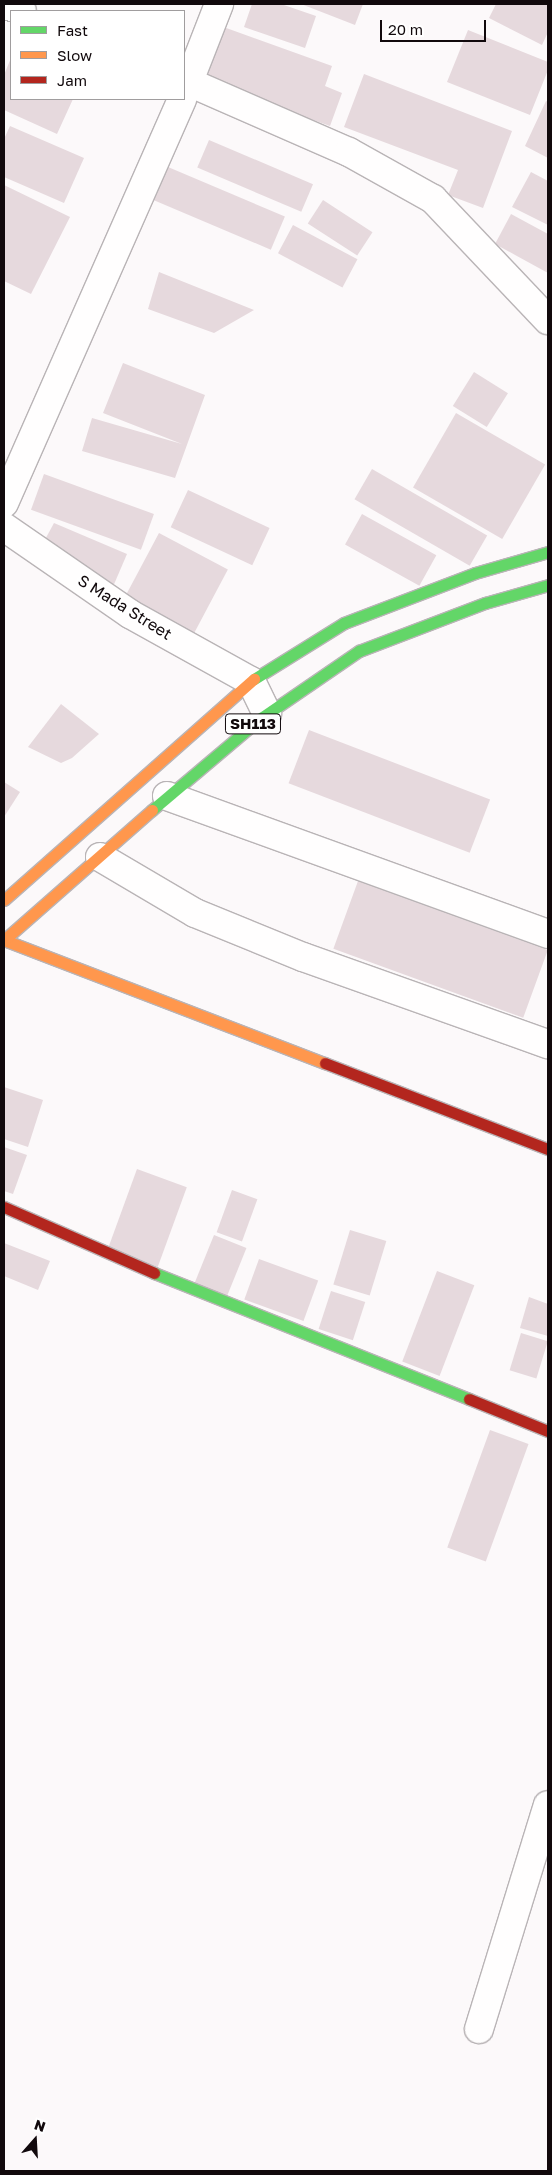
<!DOCTYPE html>
<style>
body{margin:0}
#map{position:relative;width:552px;height:2175px;overflow:hidden;background:#fcf9fa;font-family:"Golos Text",sans-serif}
div>[style]{position:absolute}
.building>*{inset:0;background:#e6d9dd;transform-origin:0 0}
.roads{filter:drop-shadow(1px 0 #b9b4b6) drop-shadow(-1px 0 #b9b4b6) drop-shadow(0 1px #b9b4b6) drop-shadow(0 -1px #b9b4b6)}
.street>*{height:28px;margin:-14px;padding:0 14px;transform-origin:14px;border-radius:14px;background:#fffefe}
.fast>*{height:11px;margin:-5.5px;padding:0 5.5px;transform-origin:5.5px;border-radius:5.5px;background:#63d668}
.slow>*{height:11px;margin:-5.5px;padding:0 5.5px;transform-origin:5.5px;border-radius:5.5px;background:#ff974d}
.jam>*{height:11px;margin:-5.5px;padding:0 5.5px;transform-origin:5.5px;border-radius:5.5px;background:#b3261e}
span{translate:-50% -50%;white-space:nowrap;text-align:center;line-height:1.15;-webkit-text-stroke:4.5px #fff;paint-order:stroke}
.shield-label span{padding:1px 4px;background:#fff;border:1px solid;border-radius:4px;-webkit-text-stroke-width:0}
.shield-label{font-size:15px;color:#11090c;font-weight:700}
.street-label{font-size:16px;color:#11090c}
.frame{position:absolute;inset:0;border:5px solid #11090c;pointer-events:none}
.legend{position:absolute;left:10px;top:10px;width:175px;height:90px;box-sizing:border-box;background:#fff;border:1px solid #a09d9e;margin:0;padding:6px 9px;list-style:none;font-size:15px;color:#11090c}
.legend li{display:flex;align-items:center;gap:10px;height:25px}
.legend b{width:25px;border:1px solid #a09d9e}
.north{position:absolute;left:10px;top:2115px;width:50px;height:50px;-webkit-text-stroke:4px #fff;paint-order:stroke;rotate:19deg;font-size:14px;font-weight:700;line-height:20px;text-align:center;color:#11090c}
.north::after{content:'';display:block;margin:auto;width:18px;height:22px;background:#11090c;clip-path:polygon(50% 0,100% 100%,50% 72%,0 100%)}
.scale{position:absolute;left:380px;top:20px;width:106px;height:22px;box-sizing:border-box;border:2px solid #11090c;border-top:0;padding-left:6px;font-size:15px;line-height:18px;white-space:nowrap;color:#11090c;-webkit-text-stroke:4px #fff;paint-order:stroke}
</style>
<div id="map">
<div class="building">
<i style="clip-path:polygon(252px 4px,281px 4px,316px 16px,305px 48px,244px 27px)"></i>
<i style="clip-path:polygon(301px 4px,363px 4px,355px 25px)"></i>
<i style="clip-path:polygon(496px 4px,548px 4px,548px 32px,542px 45px,489px 18px)"></i>
<i style="clip-path:polygon(218px 25px,332px 66px,325px 86px,342px 93px,330px 126px,198px 79px)"></i>
<i style="clip-path:polygon(468px 30px,548px 62px,548px 70px,530px 115px,447px 82px)"></i>
<i style="clip-path:polygon(11px 58px,11px 99px,73px 99px,57px 134px,4px 110px,4px 75px)"></i>
<i style="clip-path:polygon(364px 74px,512px 131px,483px 208px,448px 195px,458px 170px,344px 127px)"></i>
<i style="clip-path:polygon(546px 101px,548px 102px,548px 158px,525px 146px)"></i>
<i style="clip-path:polygon(10px 126px,84px 158px,64px 203px,4px 177px,4px 139px)"></i>
<i style="left:209px;top:140px;width:113px;height:30px;rotate:23deg"></i>
<i style="left:168px;top:167px;width:127px;height:36px;rotate:23deg"></i>
<i style="clip-path:polygon(531px 172px,548px 181px,548px 225px,512px 207px)"></i>
<i style="clip-path:polygon(4px 185px,70px 217px,31px 294px,4px 281px)"></i>
<i style="left:323px;top:200px;width:59px;height:28px;rotate:33deg"></i>
<i style="clip-path:polygon(511px 214px,548px 234px,548px 273px,495px 244px)"></i>
<i style="left:293px;top:225px;width:73px;height:32px;rotate:28deg"></i>
<i style="clip-path:polygon(159px 272px,254px 310px,214px 333px,148px 309px)"></i>
<i style="clip-path:polygon(123px 363px,205px 395px,175px 478px,82px 451px,92px 418px,182px 444px,103px 413px)"></i>
<i style="left:474px;top:372px;width:40px;height:40px;rotate:32deg"></i>
<i style="left:456px;top:413px;width:103px;height:86px;rotate:30deg"></i>
<i style="left:372px;top:469px;width:133px;height:35px;rotate:30deg"></i>
<i style="left:44px;top:474px;width:117px;height:38px;rotate:20deg"></i>
<i style="left:188px;top:490px;width:90px;height:41px;rotate:25deg"></i>
<i style="left:362px;top:514px;width:85px;height:35px;rotate:29deg"></i>
<i style="clip-path:polygon(54px 523px,127px 554px,109px 596px,41px 547px)"></i>
<i style="left:159px;top:533px;width:78px;height:76px;rotate:28deg"></i>
<i style="clip-path:polygon(61px 704px,99px 734px,72px 758px,61px 763px,28px 747px)"></i>
<i style="left:309px;top:730px;width:194px;height:57px;rotate:21deg"></i>
<i style="clip-path:polygon(4px 782px,20px 792px,4px 817px)"></i>
<i style="left:358px;top:881px;width:202px;height:72px;rotate:20deg"></i>
<i style="clip-path:polygon(4px 1087px,43px 1100px,28px 1147px,4px 1139px)"></i>
<i style="clip-path:polygon(4px 1147px,27px 1155px,13px 1194px,4px 1191px)"></i>
<i style="left:137px;top:1169px;width:53px;height:85px;rotate:20deg"></i>
<i style="left:232px;top:1190px;width:27px;height:45px;rotate:20deg"></i>
<i style="left:350px;top:1230px;width:38px;height:57px;rotate:17deg"></i>
<i style="left:214px;top:1235px;width:35px;height:52px;rotate:22deg"></i>
<i style="clip-path:polygon(4px 1243px,50px 1261px,38px 1290px,4px 1276px)"></i>
<i style="left:259px;top:1259px;width:63px;height:43px;rotate:20deg"></i>
<i style="left:437px;top:1271px;width:40px;height:97px;rotate:21deg"></i>
<i style="left:331px;top:1291px;width:36px;height:40px;rotate:18deg"></i>
<i style="clip-path:polygon(529px 1297px,548px 1304px,548px 1336px,520px 1328px)"></i>
<i style="left:521px;top:1333px;width:28px;height:39px;rotate:17deg"></i>
<i style="left:490px;top:1430px;width:41px;height:125px;rotate:20deg"></i>
</div>
<div class="roads">
<div class="street">
<i style="left:4px;top:4px;width:19px;rotate:21deg"></i>
<i style="left:184px;top:80px;width:180px;rotate:23.6deg"></i>
<i style="left:349px;top:152px;width:96px;rotate:29.2deg"></i>
<i style="left:433px;top:199px;width:167px;rotate:46.5deg"></i>
<i style="left:184px;top:94px;width:97px;rotate:-68.7deg"></i>
<i style="left:4px;top:503px;width:441px;rotate:-66.2deg"></i>
<i style="left:4px;top:527px;width:153px;rotate:34.6deg"></i>
<i style="left:130px;top:614px;width:138px;rotate:29deg"></i>
<i style="left:251px;top:681px;width:37px;rotate:64deg"></i>
<i style="left:167px;top:796px;width:405px;rotate:19.9deg"></i>
<i style="left:100px;top:857px;width:110px;rotate:30.5deg"></i>
<i style="left:195px;top:913px;width:117px;rotate:22.2deg"></i>
<i style="left:303px;top:957px;width:260px;rotate:19.6deg"></i>
<i style="left:479px;top:2029px;width:234px;rotate:-72.9deg"></i>
</div>
<div class="fast">
<i style="left:254px;top:679px;width:106px;rotate:-31.9deg"></i>
<i style="left:344px;top:623px;width:140px;rotate:-20.9deg"></i>
<i style="left:475px;top:573px;width:76px;rotate:-16deg"></i>
<i style="left:152px;top:810px;width:143px;rotate:-40.2deg"></i>
<i style="left:261px;top:718px;width:119px;rotate:-34.4deg"></i>
<i style="left:359px;top:651px;width:135px;rotate:-20.9deg"></i>
<i style="left:485px;top:603px;width:66px;rotate:-15.9deg"></i>
<i style="left:154px;top:1273px;width:339px;rotate:21.8deg"></i>
</div>
<div class="slow">
<i style="left:4px;top:900px;width:334px;rotate:-41.5deg"></i>
<i style="left:4px;top:940px;width:344px;rotate:21deg"></i>
<i style="left:4px;top:940px;width:197px;rotate:-41.3deg"></i>
</div>
<div class="jam">
<i style="left:325px;top:1063px;width:239px;rotate:21.1deg"></i>
<i style="left:4px;top:1207px;width:164px;rotate:23.7deg"></i>
<i style="left:469px;top:1399px;width:85px;rotate:22.1deg"></i>
</div>
</div>
<div class="shield-label">
<span style="left:253px;top:724px">SH113</span>
</div>
<div class="street-label">
<span style="left:125px;top:607px;rotate:32deg">S Mada Street</span>
</div>
<div class="frame"></div>
<ul class="legend">
<li><b style="height:6px;background:#63d668"></b>Fast</li>
<li><b style="height:6px;background:#ff974d"></b>Slow</li>
<li><b style="height:6px;background:#b3261e"></b>Jam</li>
</ul>
<div class="north">N</div>
<div class="scale">20 m</div>
</div>
